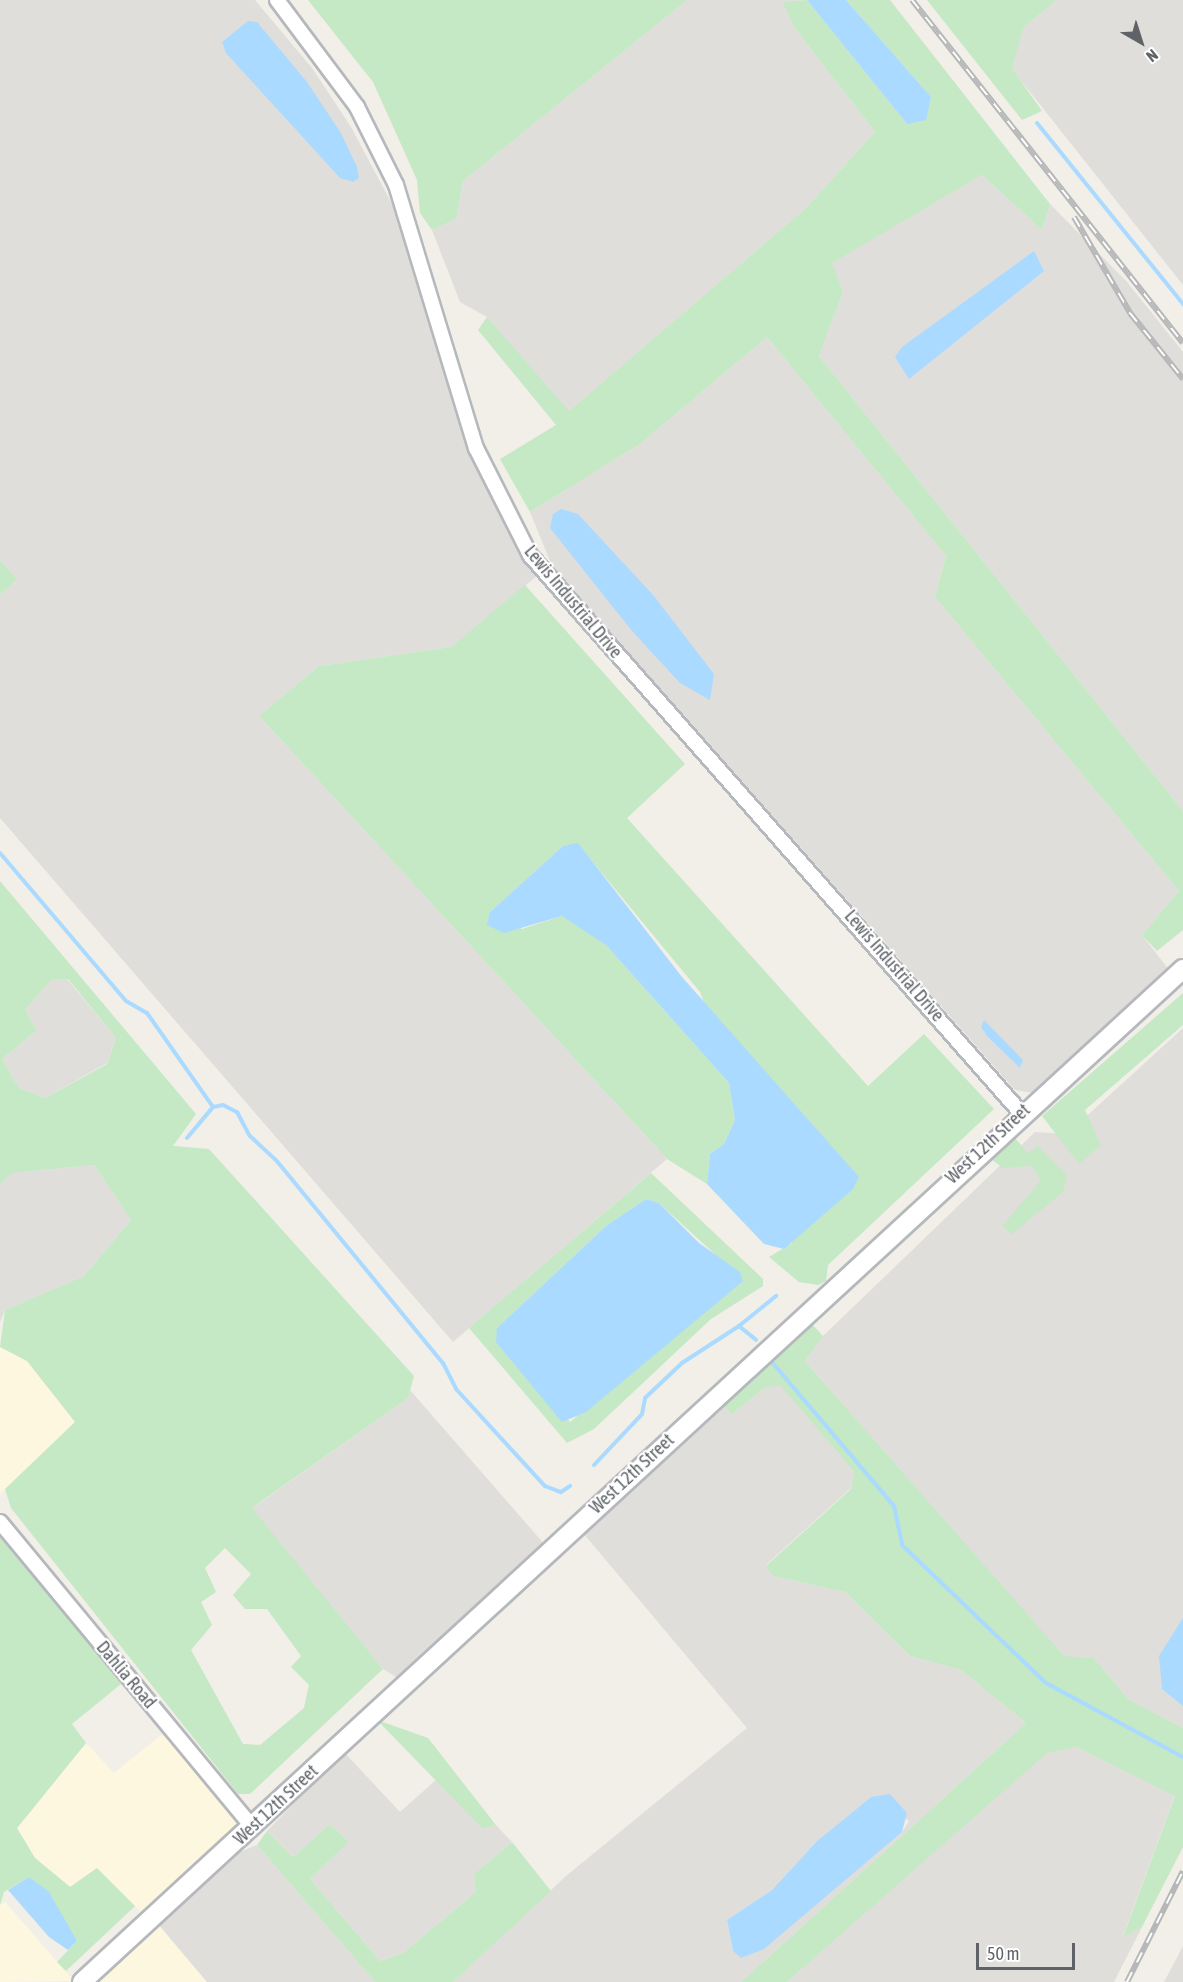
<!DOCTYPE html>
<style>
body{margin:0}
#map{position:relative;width:1183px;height:1982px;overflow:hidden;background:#f1efe8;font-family:"Asap Condensed",sans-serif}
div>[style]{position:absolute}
.commercial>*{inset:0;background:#fef7e0}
.industrial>*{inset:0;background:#e0deda}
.green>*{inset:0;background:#c5e8c5}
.water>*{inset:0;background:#aadaff}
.stream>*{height:4px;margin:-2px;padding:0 2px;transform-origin:2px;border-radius:2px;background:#aadaff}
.roads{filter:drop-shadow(2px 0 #b5b8bc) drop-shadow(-2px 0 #b5b8bc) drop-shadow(0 2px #b5b8bc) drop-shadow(0 -2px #b5b8bc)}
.street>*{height:14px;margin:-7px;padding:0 7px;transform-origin:7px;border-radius:7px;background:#fff}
.secondary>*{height:18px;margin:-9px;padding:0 9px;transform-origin:9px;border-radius:9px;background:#fff}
.rail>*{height:6px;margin-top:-3px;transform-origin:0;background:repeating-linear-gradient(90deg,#fff 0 11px,#b6b7b8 0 22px);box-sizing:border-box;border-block:2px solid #b6b7b8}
span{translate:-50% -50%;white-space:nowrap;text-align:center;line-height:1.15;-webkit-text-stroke:4.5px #fff;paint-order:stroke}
.street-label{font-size:18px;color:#5f6368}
.north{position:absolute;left:1111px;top:12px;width:60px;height:60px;-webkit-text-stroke:4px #fff;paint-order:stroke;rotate:141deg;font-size:16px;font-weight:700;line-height:24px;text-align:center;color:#5f6368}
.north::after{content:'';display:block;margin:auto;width:21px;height:27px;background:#5f6368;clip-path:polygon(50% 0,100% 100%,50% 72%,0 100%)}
.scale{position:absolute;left:976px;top:1943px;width:99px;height:27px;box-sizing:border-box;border:3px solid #5f6368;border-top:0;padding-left:8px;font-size:18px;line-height:21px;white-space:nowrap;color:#5f6368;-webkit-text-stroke:4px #fff;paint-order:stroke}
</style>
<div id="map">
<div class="commercial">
<i style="clip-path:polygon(0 1347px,27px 1361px,75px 1422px,0 1494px)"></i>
<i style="clip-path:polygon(165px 1732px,237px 1822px,237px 1833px,148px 1916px,135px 1906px,71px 1887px,35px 1858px,17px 1829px,86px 1743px,114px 1773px)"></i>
<i style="clip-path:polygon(5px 1902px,74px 1981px,0 1982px,0 1905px)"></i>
<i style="clip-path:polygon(158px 1924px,207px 1982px,92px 1982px)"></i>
</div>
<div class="industrial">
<i style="clip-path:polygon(0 0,255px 0,312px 68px,351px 127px,401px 221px,474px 464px,514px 544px,538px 575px,451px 647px,319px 666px,259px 716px,667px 1159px,453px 1342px,0 818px,0 595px,17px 579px,0 560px)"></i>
<i style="clip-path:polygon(687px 0,807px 0,784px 2px,794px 27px,875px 132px,806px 208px,568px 412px,487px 317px,460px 302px,432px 230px,456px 219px,463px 181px)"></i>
<i style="clip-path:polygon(1057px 0,1183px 0,1183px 285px,1011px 68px,1024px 27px)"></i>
<i style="clip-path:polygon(982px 175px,1042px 230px,1050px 204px,1127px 282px,1183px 352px,1183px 811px,819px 356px,843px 292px,831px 263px)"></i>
<i style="clip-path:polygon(767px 337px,946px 556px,935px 597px,1179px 891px,1142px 935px,1170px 971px,1034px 1093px,1015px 1090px,552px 566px,530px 512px,640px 444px)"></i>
<i style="clip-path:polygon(52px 979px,67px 979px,116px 1038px,107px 1063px,45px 1098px,19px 1088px,2px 1059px,37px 1030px,25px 1010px)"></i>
<i style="clip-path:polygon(1183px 1028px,1183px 1728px,1128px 1699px,1094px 1658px,1064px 1657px,805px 1361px,823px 1336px,1035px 1132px,1067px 1134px)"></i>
<i style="clip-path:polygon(94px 1165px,131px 1220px,84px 1276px,5px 1310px,0 1322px,0 1184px,12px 1173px)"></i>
<i style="clip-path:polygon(evenodd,780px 1384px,854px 1472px,851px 1488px,766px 1565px,773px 1576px,845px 1592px,910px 1656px,961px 1670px,1026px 1723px,741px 1982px,453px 1982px,566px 1876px,747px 1728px,583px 1533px,721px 1403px,732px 1414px,765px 1388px,780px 1384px,871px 1797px,909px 1821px,902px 1832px,840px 1881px,733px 1951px,727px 1920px,772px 1890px,817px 1841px,871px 1797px)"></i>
<i style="clip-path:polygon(410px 1390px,546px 1546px,401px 1680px,383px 1669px,251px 1509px,408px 1398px)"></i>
<i style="clip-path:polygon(1076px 1747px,1175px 1795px,1123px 1936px,1142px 1927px,1114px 1982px,787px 1982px,1047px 1752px)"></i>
<i style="clip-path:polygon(344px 1752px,400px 1812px,437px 1779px,483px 1829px,496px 1825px,512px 1842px,474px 1874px,476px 1892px,403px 1953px,380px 1961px,310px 1879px,349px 1842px,330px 1824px,293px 1857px,267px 1831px)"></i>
<i style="clip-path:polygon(257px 1845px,375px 1982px,207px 1982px,158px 1924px,237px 1853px)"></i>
<i style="clip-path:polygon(1183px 1946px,1183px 1982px,1164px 1982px)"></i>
</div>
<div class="green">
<i style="clip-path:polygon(308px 0,687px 0,463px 181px,456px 219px,432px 230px,420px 213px,417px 180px,373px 82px)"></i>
<i style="clip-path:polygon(807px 0,907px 124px,931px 97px,846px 0,890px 0,1050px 204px,1042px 230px,982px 175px,832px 263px,843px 292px,819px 356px,1183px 811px,1183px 930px,1157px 951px,1142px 935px,1179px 891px,935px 597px,946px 556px,767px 337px,640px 444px,530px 512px,500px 459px,556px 425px,478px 330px,487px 317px,569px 411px,806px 208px,875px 132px,794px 27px,783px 2px)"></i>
<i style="clip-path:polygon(927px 0,1057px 0,1024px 27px,1012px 68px,1042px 111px,1022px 120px)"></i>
<i style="clip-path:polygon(0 560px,17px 579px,0 595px)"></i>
<i style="clip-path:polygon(525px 585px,685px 764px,627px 818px,868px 1086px,924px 1034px,994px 1109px,828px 1265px,826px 1281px,818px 1285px,799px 1282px,769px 1257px,792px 1243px,700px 992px,578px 844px,563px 846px,490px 912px,522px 929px,562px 916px,575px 921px,606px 945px,729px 1083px,735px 1120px,724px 1144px,710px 1154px,707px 1184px,667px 1159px,259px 716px,319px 666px,451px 647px)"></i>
<i style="clip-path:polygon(evenodd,0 881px,196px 1114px,173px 1146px,209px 1149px,414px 1376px,408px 1398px,252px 1508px,383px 1669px,250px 1794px,238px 1794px,11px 1508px,5px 1489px,75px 1422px,27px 1361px,0 1347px,5px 1310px,84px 1276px,131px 1220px,94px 1165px,12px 1173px,0 1184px,0 881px,52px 979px,68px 979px,116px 1038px,107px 1064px,45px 1098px,19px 1088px,2px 1059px,37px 1030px,25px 1010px,52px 979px,0 881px,225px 1548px,251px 1574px,233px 1595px,245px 1609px,267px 1609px,301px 1656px,291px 1667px,309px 1685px,304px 1708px,260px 1745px,243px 1744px,191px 1650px,212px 1625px,201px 1602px,216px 1592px,205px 1568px,225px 1548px)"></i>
<i style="clip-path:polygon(1183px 993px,1183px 1025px,1085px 1110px,1101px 1145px,1079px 1164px,1042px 1116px)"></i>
<i style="clip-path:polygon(1014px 1137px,1028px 1153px,1038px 1146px,1067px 1175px,1063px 1192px,1012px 1234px,1002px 1226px,1041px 1180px,1031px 1166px,1003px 1168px,987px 1156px)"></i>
<i style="clip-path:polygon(evenodd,651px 1173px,763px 1279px,763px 1286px,711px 1319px,594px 1429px,567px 1443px,469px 1328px,651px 1173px,646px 1199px,659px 1203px,743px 1280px,570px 1422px,497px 1328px,606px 1226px,646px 1199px)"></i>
<i style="clip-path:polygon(812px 1324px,823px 1336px,805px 1361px,1064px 1656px,1094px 1658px,1128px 1699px,1183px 1728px,1183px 1847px,1142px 1927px,1123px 1937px,1175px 1796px,1076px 1747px,1047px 1753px,787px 1982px,741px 1982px,1026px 1723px,961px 1670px,910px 1656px,845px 1592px,773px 1576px,766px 1566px,851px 1489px,854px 1472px,780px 1385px,765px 1388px,732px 1414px,721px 1403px)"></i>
<i style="clip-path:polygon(0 1533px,121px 1684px,72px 1724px,86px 1743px,17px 1828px,35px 1858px,70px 1887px,97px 1868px,135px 1906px,66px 1971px,57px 1962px,77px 1941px,29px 1877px,4px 1892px,0 1905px)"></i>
<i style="clip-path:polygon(377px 1720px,428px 1738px,496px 1825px,483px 1829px)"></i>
<i style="clip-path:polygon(330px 1824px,349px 1842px,310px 1879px,380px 1961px,403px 1953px,476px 1892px,474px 1874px,512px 1842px,551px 1891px,453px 1982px,375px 1982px,257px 1845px,267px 1831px,293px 1857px)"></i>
</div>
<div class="water">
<i style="clip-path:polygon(807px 0,846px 0,931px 97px,926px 120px,907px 124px)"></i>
<i style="clip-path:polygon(248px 21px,257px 22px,307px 82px,341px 133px,357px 167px,359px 178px,353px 182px,340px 178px,226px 53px,222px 42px)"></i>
<i style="clip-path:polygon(1034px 251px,1044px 271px,909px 379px,895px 357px,902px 347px)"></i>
<i style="clip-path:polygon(561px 509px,578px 514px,654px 596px,714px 674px,710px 700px,680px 683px,632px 631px,550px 528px,553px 514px)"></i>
<i style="clip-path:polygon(578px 843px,682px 977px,859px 1177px,853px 1189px,784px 1249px,764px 1244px,707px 1184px,710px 1154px,724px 1144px,735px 1120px,729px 1083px,606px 945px,562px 916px,504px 933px,487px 925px,490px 912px,563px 846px)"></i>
<i style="clip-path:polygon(984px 1020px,1023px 1060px,1020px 1068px,987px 1036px,981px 1027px)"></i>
<i style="clip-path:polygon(646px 1199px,659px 1203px,699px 1243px,740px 1272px,743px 1281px,586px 1412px,562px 1422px,496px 1342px,497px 1328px,606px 1226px)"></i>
<i style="clip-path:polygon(1183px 1618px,1183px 1706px,1162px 1689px,1159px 1656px)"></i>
<i style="clip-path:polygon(890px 1794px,907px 1813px,902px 1832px,764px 1949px,741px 1958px,733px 1951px,727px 1920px,772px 1890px,817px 1841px,871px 1797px)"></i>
<i style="clip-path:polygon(29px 1877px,49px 1892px,77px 1941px,68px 1950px,49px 1937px,8px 1890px)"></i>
</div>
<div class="stream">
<i style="left:1037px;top:123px;width:233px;rotate:51.1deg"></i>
<i style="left:0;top:853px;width:194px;rotate:49.6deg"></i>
<i style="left:126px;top:1001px;width:24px;rotate:30deg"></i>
<i style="left:147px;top:1013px;width:115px;rotate:54.9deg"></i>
<i style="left:213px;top:1107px;width:10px;rotate:-11deg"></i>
<i style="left:223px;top:1105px;width:16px;rotate:27deg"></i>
<i style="left:237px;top:1112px;width:27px;rotate:62deg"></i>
<i style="left:250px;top:1136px;width:35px;rotate:43deg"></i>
<i style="left:276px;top:1160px;width:263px;rotate:50.6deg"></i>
<i style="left:443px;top:1363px;width:29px;rotate:63deg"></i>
<i style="left:456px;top:1389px;width:132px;rotate:47.5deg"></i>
<i style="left:545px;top:1486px;width:17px;rotate:21deg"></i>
<i style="left:561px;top:1492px;width:11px;rotate:-34deg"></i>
<i style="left:187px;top:1138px;width:40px;rotate:-50deg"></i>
<i style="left:739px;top:1326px;width:48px;rotate:-39deg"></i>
<i style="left:771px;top:1361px;width:190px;rotate:49.7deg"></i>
<i style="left:894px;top:1506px;width:40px;rotate:78deg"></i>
<i style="left:902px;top:1545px;width:199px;rotate:43.8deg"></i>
<i style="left:1046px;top:1683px;width:156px;rotate:28.4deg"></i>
<i style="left:594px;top:1465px;width:70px;rotate:-46.7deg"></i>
<i style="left:642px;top:1414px;width:16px;rotate:-79deg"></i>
<i style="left:645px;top:1398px;width:51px;rotate:-43.4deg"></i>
<i style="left:682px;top:1363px;width:68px;rotate:-33deg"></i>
<i style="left:739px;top:1326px;width:22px;rotate:39deg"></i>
</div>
<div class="roads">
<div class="street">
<i style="left:277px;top:0;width:134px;rotate:53.2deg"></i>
<i style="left:357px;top:107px;width:87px;rotate:63.4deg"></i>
<i style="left:396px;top:185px;width:275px;rotate:73.1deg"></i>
<i style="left:476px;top:448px;width:120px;rotate:63.2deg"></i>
<i style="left:530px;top:555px;width:743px;rotate:48.65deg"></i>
<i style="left:0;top:1522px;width:396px;rotate:50.4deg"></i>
</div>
<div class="secondary">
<i style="left:82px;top:1982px;width:1496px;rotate:-42.62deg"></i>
</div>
</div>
<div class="rail">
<i style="left:912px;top:0;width:437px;rotate:51.7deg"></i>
<i style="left:1074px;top:217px;width:111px;rotate:59.7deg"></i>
<i style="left:1130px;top:313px;width:85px;rotate:51.2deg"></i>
<i style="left:1127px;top:1982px;width:124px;rotate:-63.2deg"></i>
</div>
<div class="street-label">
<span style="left:573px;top:602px;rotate:50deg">Lewis Industrial Drive</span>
<span style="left:894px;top:966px;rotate:49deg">Lewis Industrial Drive</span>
<span style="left:988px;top:1144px;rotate:-43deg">West 12th Street</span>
<span style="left:632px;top:1474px;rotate:-43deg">West 12th Street</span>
<span style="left:126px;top:1675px;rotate:50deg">Dahlia Road</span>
<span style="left:276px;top:1805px;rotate:-43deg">West 12th Street</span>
</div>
<div class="north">N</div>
<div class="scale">50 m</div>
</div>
